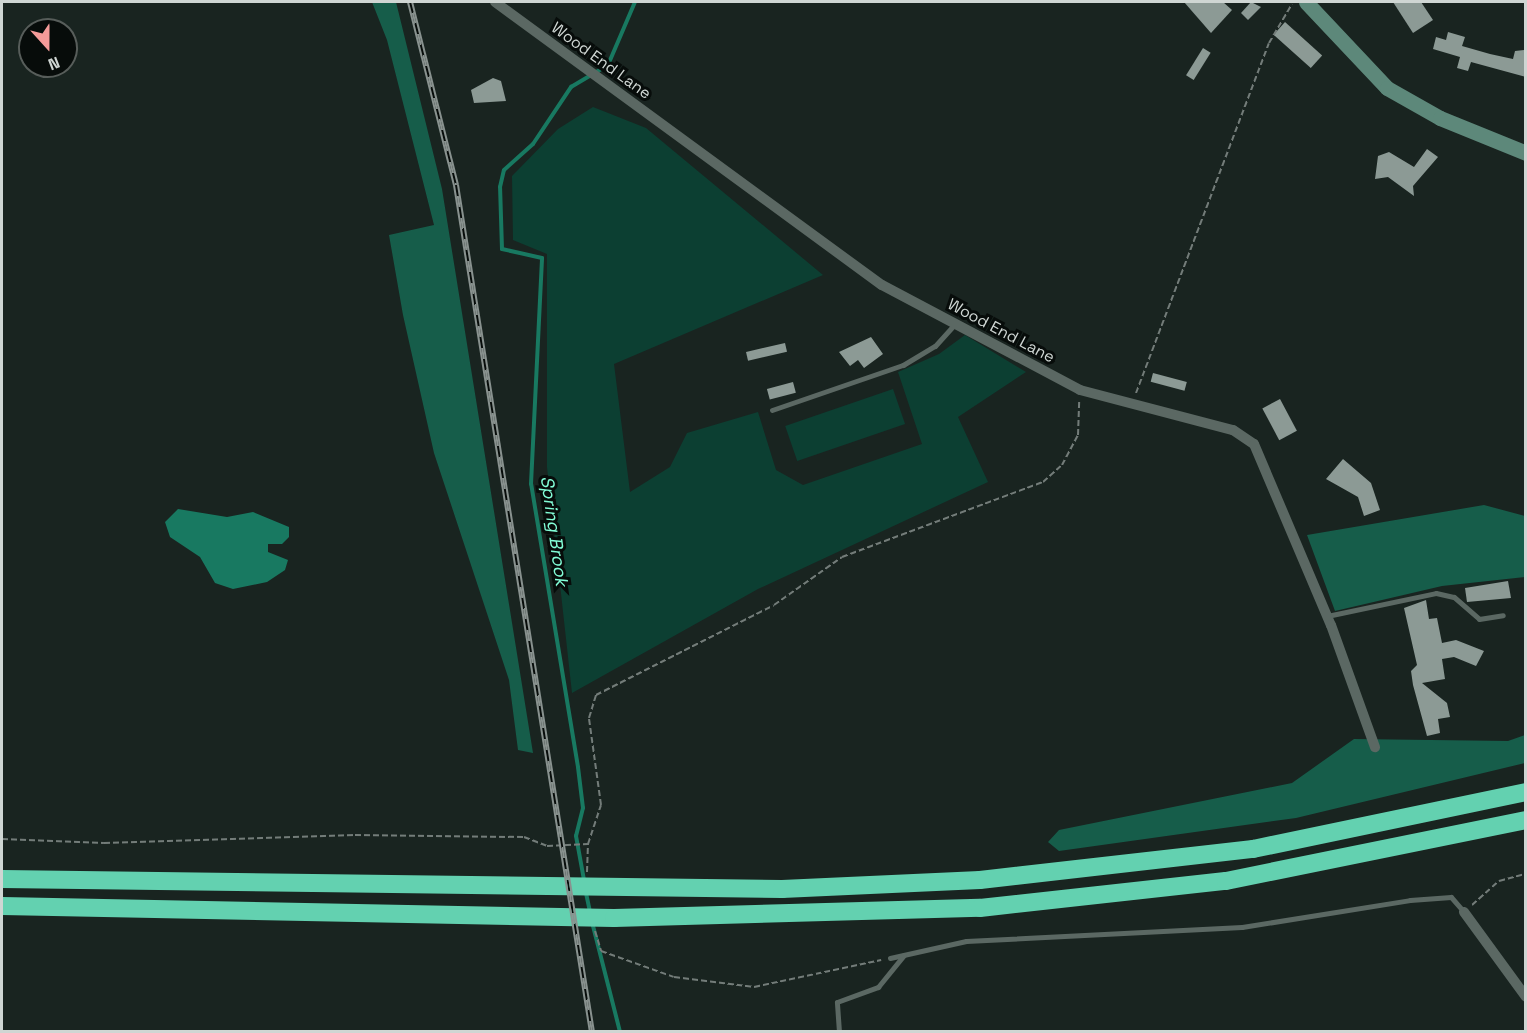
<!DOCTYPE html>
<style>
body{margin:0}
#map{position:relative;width:1527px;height:1033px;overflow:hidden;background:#192420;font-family:"Space Grotesk",sans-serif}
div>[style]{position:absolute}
.green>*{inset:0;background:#0c3f32;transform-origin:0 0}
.forest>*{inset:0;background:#165d4a}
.water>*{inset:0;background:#187961}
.stream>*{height:4px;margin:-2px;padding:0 2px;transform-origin:2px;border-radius:2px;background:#187961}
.building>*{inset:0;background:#8c9a95;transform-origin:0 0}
.path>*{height:2px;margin-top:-1px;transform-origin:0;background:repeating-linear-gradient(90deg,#737c79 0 6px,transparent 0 9px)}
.lane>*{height:5px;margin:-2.5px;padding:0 2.5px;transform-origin:2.5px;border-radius:2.5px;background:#5b6863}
.street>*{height:10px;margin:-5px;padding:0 5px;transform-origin:5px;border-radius:5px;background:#5b6863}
.secondary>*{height:15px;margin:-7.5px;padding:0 7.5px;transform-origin:7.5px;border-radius:7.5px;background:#5d887a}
.highway>*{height:18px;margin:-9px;padding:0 9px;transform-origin:9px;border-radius:9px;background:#63d1b0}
.rail>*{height:6px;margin-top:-3px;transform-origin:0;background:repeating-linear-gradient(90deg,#070c0a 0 11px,#89928f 0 22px);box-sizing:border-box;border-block:2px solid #89928f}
span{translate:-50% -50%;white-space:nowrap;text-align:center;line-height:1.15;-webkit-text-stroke:6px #070c0a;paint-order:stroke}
.street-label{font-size:16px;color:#cfd6d3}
.water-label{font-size:18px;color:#83fed8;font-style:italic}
.frame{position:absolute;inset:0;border:3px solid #cfd6d3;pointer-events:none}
.north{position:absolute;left:18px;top:18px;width:60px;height:60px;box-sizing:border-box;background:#070c0a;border:2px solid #575d5a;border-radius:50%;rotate:159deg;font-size:16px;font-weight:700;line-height:24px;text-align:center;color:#cfd6d3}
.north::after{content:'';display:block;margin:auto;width:21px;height:27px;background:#f59b99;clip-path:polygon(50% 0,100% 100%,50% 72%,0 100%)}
</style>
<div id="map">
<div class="green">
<i style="clip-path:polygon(593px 107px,646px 128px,823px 275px,614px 364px,630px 492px,670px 467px,687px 433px,758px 412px,776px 470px,803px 485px,922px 444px,898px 372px,939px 354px,965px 335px,1026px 372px,958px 417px,988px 482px,758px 589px,572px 693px,547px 467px,547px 254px,513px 240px,512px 176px,558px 129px)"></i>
<i style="left:893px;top:389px;width:37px;height:114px;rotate:71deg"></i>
</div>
<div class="forest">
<i style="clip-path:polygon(372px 2px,396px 2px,442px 189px,533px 753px,518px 750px,509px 680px,434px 453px,403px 315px,389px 235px,434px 225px,387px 40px)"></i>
<i style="clip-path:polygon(1484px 505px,1525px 516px,1525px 577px,1442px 586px,1335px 611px,1307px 535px)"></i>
<i style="clip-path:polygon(1525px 735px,1525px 763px,1296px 818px,1059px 851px,1048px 842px,1059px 830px,1292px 783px,1354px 739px,1508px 741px)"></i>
</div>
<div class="water">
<i style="clip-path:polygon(178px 509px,227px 517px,253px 512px,289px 527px,289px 537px,282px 544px,268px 544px,268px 552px,288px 560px,285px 570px,267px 582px,233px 589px,215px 583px,200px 557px,170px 537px,165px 522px)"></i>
</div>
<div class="stream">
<i style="left:584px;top:880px;width:45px;rotate:-100.3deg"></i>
<i style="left:576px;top:836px;width:29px;rotate:-76deg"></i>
<i style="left:583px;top:808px;width:41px;rotate:-97deg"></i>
<i style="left:578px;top:767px;width:287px;rotate:-99.4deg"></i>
<i style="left:531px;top:484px;width:226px;rotate:-87.2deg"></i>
<i style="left:542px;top:258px;width:41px;rotate:-167.3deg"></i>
<i style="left:502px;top:249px;width:62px;rotate:-91.8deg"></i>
<i style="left:500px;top:187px;width:17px;rotate:-77deg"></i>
<i style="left:504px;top:170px;width:39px;rotate:-42deg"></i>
<i style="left:533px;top:144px;width:69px;rotate:-56.3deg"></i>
<i style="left:571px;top:87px;width:43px;rotate:-30.7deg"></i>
<i style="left:608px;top:65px;width:69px;rotate:-66.8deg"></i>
<i style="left:586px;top:893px;width:19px;rotate:78deg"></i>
<i style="left:592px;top:922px;width:114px;rotate:75.7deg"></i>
</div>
<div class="building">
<i style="clip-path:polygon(1184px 2px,1223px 2px,1232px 10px,1211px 33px)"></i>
<i style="clip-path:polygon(1251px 2px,1261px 7px,1248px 20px,1241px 13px)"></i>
<i style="clip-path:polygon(1393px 2px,1421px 2px,1433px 20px,1413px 33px)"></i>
<i style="left:1285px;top:22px;width:50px;height:17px;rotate:42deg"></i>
<i style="clip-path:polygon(1448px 32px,1465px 37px,1462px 46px,1490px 54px,1513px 59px,1515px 51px,1524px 50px,1526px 77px,1471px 62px,1468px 71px,1457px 68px,1460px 57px,1433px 49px,1436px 37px,1446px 40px)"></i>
<i style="left:1203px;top:48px;width:9px;height:32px;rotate:32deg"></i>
<i style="clip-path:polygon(493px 78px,501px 81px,506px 101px,474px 103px,471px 90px)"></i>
<i style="clip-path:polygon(1427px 149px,1438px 157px,1413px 186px,1414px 196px,1388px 177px,1375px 179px,1378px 156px,1389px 152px,1414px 167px)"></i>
<i style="clip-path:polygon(871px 337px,883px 354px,864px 368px,858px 360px,850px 366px,839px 352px)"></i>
<i style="left:785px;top:343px;width:9px;height:40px;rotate:77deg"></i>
<i style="left:1153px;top:373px;width:35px;height:9px;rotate:15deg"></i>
<i style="left:793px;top:382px;width:11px;height:27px;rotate:75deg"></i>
<i style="left:1280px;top:399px;width:36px;height:20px;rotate:62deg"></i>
<i style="clip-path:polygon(1343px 459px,1371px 483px,1380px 510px,1364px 516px,1358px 497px,1326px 479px)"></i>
<i style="clip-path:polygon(1508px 581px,1511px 598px,1467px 602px,1465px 588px)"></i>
<i style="clip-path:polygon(1426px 600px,1429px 619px,1437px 618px,1442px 643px,1456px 640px,1484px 651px,1476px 666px,1454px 657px,1442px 659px,1445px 679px,1422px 683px,1447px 703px,1450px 717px,1438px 719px,1440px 733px,1427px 736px,1413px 685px,1411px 671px,1417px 665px,1404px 608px)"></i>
</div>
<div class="path">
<i style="left:1136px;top:393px;width:374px;rotate:-69.2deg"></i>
<i style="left:1269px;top:43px;width:45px;rotate:-59.5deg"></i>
<i style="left:2px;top:839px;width:102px;rotate:2.2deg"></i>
<i style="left:104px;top:843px;width:251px;rotate:-1.8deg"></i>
<i style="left:355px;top:835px;width:169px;rotate:0.7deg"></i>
<i style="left:524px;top:837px;width:25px;rotate:21deg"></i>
<i style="left:547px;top:846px;width:41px;rotate:-2.8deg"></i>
<i style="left:588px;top:844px;width:41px;rotate:-71.6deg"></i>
<i style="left:601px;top:805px;width:88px;rotate:-97.9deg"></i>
<i style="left:589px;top:718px;width:24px;rotate:-73deg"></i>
<i style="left:596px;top:695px;width:199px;rotate:-26.8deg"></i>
<i style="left:774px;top:605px;width:83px;rotate:-35.2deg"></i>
<i style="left:842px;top:557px;width:215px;rotate:-20.5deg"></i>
<i style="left:1043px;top:482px;width:25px;rotate:-42deg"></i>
<i style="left:1062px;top:465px;width:34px;rotate:-62deg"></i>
<i style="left:1078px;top:435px;width:33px;rotate:-88deg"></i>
<i style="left:587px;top:872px;width:28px;rotate:-88deg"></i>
<i style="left:1472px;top:905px;width:36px;rotate:-42deg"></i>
<i style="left:1499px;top:881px;width:28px;rotate:-15deg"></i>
<i style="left:595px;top:931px;width:21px;rotate:73deg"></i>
<i style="left:601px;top:951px;width:77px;rotate:19.6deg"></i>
<i style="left:674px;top:977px;width:81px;rotate:7.1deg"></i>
<i style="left:754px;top:987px;width:130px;rotate:-12deg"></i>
</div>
<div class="lane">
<i style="left:772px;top:410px;width:139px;rotate:-19deg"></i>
<i style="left:903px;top:365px;width:37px;rotate:-31deg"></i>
<i style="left:935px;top:346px;width:30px;rotate:-48deg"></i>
<i style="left:1327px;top:616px;width:111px;rotate:-11.9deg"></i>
<i style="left:1436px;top:593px;width:18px;rotate:13deg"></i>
<i style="left:1454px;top:597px;width:33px;rotate:41deg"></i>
<i style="left:1479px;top:619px;width:24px;rotate:-9deg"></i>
<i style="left:890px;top:958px;width:78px;rotate:-12.6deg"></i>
<i style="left:966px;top:941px;width:276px;rotate:-2.9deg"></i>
<i style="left:1242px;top:927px;width:170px;rotate:-9.1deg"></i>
<i style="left:1410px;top:900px;width:41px;rotate:-4.2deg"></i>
<i style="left:1451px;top:897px;width:20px;rotate:49deg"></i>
<i style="left:839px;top:1032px;width:30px;rotate:-94deg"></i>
<i style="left:837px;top:1002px;width:44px;rotate:-20.1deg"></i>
<i style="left:878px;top:987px;width:41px;rotate:-50.9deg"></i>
</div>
<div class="street">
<i style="left:495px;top:2px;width:479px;rotate:36.2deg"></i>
<i style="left:882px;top:285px;width:224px;rotate:27.9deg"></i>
<i style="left:1080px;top:390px;width:158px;rotate:14.7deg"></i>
<i style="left:1233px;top:430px;width:25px;rotate:34deg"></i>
<i style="left:1254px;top:444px;width:197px;rotate:67deg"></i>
<i style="left:1331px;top:625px;width:130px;rotate:70.2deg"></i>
<i style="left:1464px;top:912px;width:105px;rotate:53.9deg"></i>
</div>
<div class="secondary">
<i style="left:1306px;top:2px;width:118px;rotate:46.7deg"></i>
<i style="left:1387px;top:88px;width:61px;rotate:29.5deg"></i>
<i style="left:1440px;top:118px;width:93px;rotate:22.1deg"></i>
</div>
<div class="highway">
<i style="left:2px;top:879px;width:780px;rotate:0.73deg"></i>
<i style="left:782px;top:889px;width:198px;rotate:-2.6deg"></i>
<i style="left:980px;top:880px;width:275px;rotate:-6.5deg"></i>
<i style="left:1253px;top:849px;width:279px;rotate:-11.8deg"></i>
<i style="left:2px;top:906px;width:612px;rotate:1.12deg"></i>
<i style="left:614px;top:918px;width:366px;rotate:-1.6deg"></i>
<i style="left:980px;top:908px;width:247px;rotate:-6.3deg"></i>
<i style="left:1226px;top:881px;width:306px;rotate:-11.5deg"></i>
</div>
<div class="rail">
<i style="left:410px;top:2px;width:189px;rotate:75.9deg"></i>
<i style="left:456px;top:185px;width:858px;rotate:80.88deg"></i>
</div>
<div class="street-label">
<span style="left:601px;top:61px;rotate:36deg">Wood End Lane</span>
<span style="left:1001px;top:331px;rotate:28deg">Wood End Lane</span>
</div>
<div class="water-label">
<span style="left:554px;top:531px;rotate:82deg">Spring Brook</span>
</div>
<div class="frame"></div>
<div class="north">N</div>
</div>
